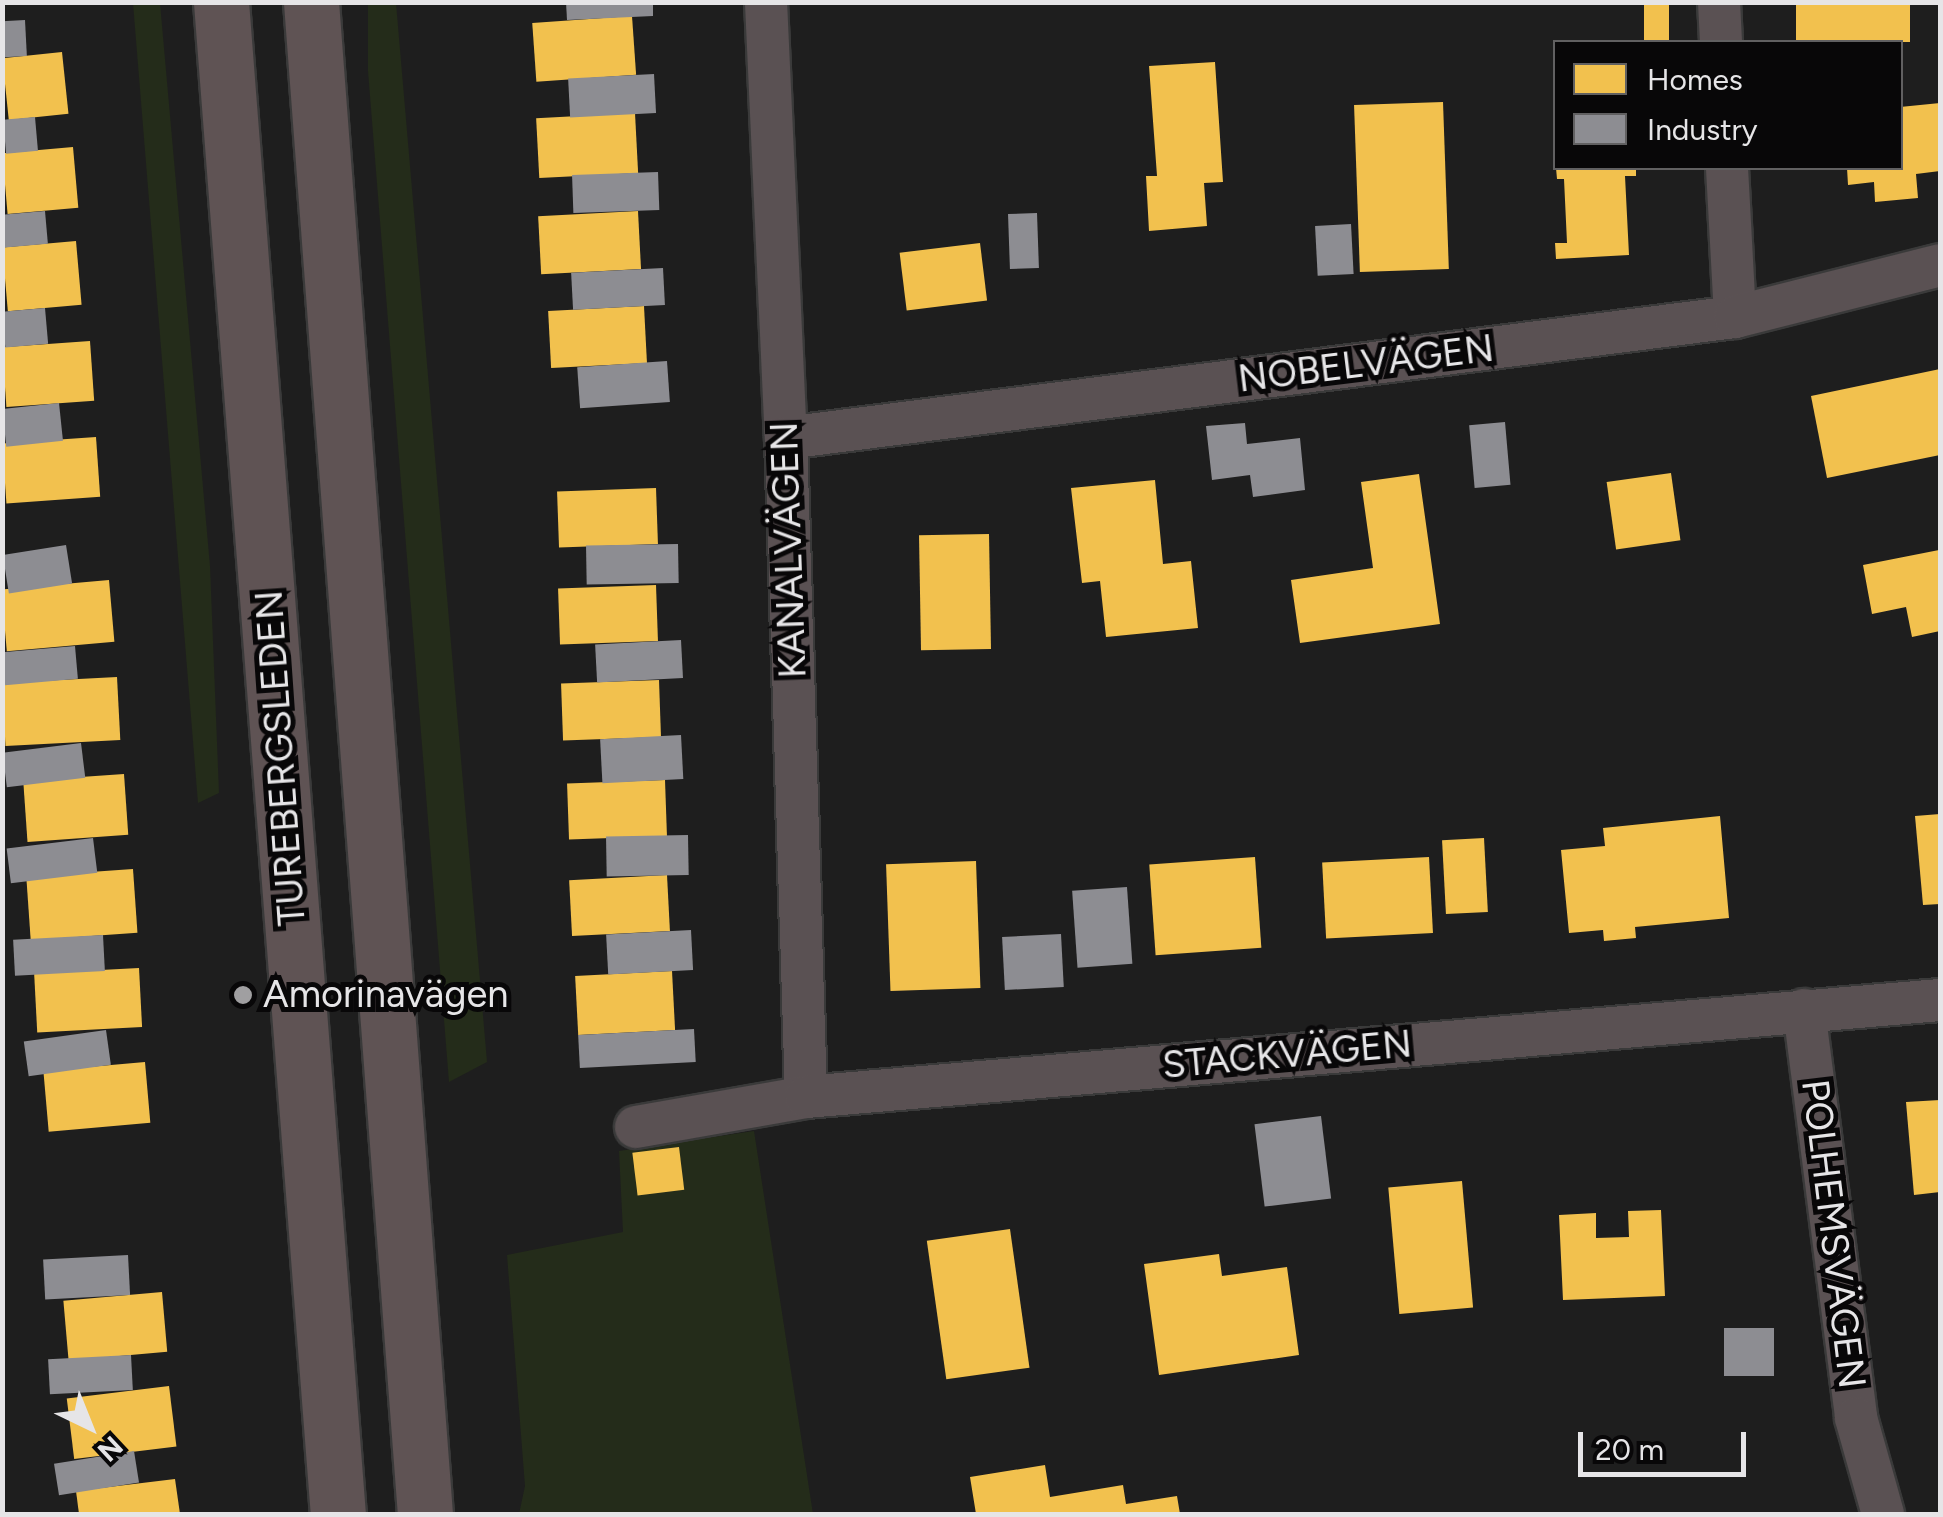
<!DOCTYPE html>
<meta charset="utf-8">
<style>
body{margin:0}
#map{position:relative;width:1943px;height:1517px;overflow:hidden;background:#1e1e1e;font-family:Figtree,sans-serif}
div>[style]{position:absolute}
.green>*{inset:0;background:#242c1a}
.homes>*{inset:0;background:#f2c14e;transform-origin:0 0}
.industry>*{inset:0;background:#8d8d92;transform-origin:0 0}
.roads{filter:drop-shadow(2px 0 #3a3a3a) drop-shadow(-2px 0 #3a3a3a) drop-shadow(0 2px #3a3a3a) drop-shadow(0 -2px #3a3a3a)}
.street>*{height:42px;margin:-21px;padding:0 21px;transform-origin:21px;border-radius:21px;background:#5a5153}
.secondary>*{height:55px;margin:-27.5px;padding:0 27.5px;transform-origin:27.5px;border-radius:27.5px;background:#5f5354}
.dots>*{width:28px;height:28px;translate:-50% -50%;box-sizing:border-box;border:5px solid #080708;border-radius:50%}
span{translate:-50% -50%;white-space:nowrap;text-align:center;line-height:1.15;-webkit-text-stroke:10px #080708;paint-order:stroke}
.street-label{font-size:38px;color:#e6e5e7}
.poi-label{font-size:38px;color:#e6e5e7}
.left{translate:0 -50%;text-align:left}
.frame{position:absolute;inset:0;border:5px solid #e6e5e7;pointer-events:none}
.legend{position:absolute;left:1553px;top:40px;width:350px;height:130px;box-sizing:border-box;background:#080708;border:2px solid #616061;margin:0;padding:12px 18px;list-style:none;font-size:30px;color:#e6e5e7}
.legend li{display:flex;align-items:center;gap:20px;height:50px}
.legend b{width:50px;border:2px solid #616061}
.north{position:absolute;left:40px;top:1377px;width:100px;height:100px;-webkit-text-stroke:8px #080708;paint-order:stroke;rotate:137deg;font-size:28px;font-weight:700;line-height:40px;text-align:center;color:#e6e5e7}
.north::after{content:'';display:block;margin:auto;width:35px;height:45px;background:#e6e5e7;clip-path:polygon(50% 0,100% 100%,50% 72%,0 100%)}
.scale{position:absolute;left:1578px;top:1432px;width:168px;height:45px;box-sizing:border-box;border:5px solid #e6e5e7;border-top:0;padding-left:12px;font-size:30px;line-height:35px;white-space:nowrap;color:#e6e5e7;-webkit-text-stroke:8px #080708;paint-order:stroke}
</style>
<div id="map">
<div class="green">
<i style="clip-path:polygon(133px 3px,160px 3px,210px 566px,219px 793px,198px 803px)"></i>
<i style="clip-path:polygon(368px 3px,396px 3px,487px 1062px,449px 1082px,368px 71px)"></i>
<i style="clip-path:polygon(754px 1131px,813px 1514px,519px 1514px,525px 1486px,507px 1255px,623px 1232px,619px 1151px)"></i>
</div>
<div class="homes">
<i style="left:1644px;top:2px;width:25px;height:40px"></i>
<i style="left:1796px;top:2px;width:114px;height:40px"></i>
<i style="left:632px;top:16px;width:59px;height:100px;rotate:86deg"></i>
<i style="left:62px;top:52px;width:62px;height:60px;rotate:84deg"></i>
<i style="clip-path:polygon(1215px 62px,1223px 182px,1204px 183px,1207px 226px,1149px 231px,1146px 176px,1157px 176px,1149px 66px)"></i>
<i style="left:1443px;top:102px;width:167px;height:89px;rotate:88deg"></i>
<i style="clip-path:polygon(1940px 103px,1940px 171px,1916px 174px,1918px 198px,1875px 202px,1874px 182px,1848px 185px,1847px 168px,1900px 168px,1900px 107px)"></i>
<i style="left:635px;top:113px;width:60px;height:99px;rotate:87deg"></i>
<i style="left:73px;top:147px;width:61px;height:71px;rotate:85deg"></i>
<i style="clip-path:polygon(1556px 168px,1636px 168px,1636px 176px,1625px 176px,1629px 255px,1556px 259px,1555px 243px,1567px 243px,1564px 179px,1557px 179px)"></i>
<i style="left:638px;top:211px;width:58px;height:100px;rotate:87deg"></i>
<i style="left:76px;top:241px;width:64px;height:74px;rotate:85deg"></i>
<i style="left:980px;top:243px;width:58px;height:81px;rotate:83deg"></i>
<i style="left:644px;top:306px;width:57px;height:96px;rotate:87deg"></i>
<i style="left:90px;top:341px;width:60px;height:88px;rotate:86deg"></i>
<i style="clip-path:polygon(1940px 369px,1940px 455px,1827px 478px,1811px 396px)"></i>
<i style="left:96px;top:437px;width:60px;height:94px;rotate:86deg"></i>
<i style="left:1671px;top:473px;width:68px;height:65px;rotate:82deg"></i>
<i style="clip-path:polygon(1419px 474px,1440px 624px,1300px 643px,1291px 580px,1373px 568px,1361px 482px)"></i>
<i style="clip-path:polygon(1155px 480px,1163px 564px,1191px 561px,1198px 628px,1106px 637px,1100px 581px,1082px 583px,1071px 488px)"></i>
<i style="left:656px;top:488px;width:56px;height:99px;rotate:88deg"></i>
<i style="left:989px;top:534px;width:115px;height:70px;rotate:89deg"></i>
<i style="clip-path:polygon(1939px 550px,1940px 631px,1912px 637px,1906px 607px,1872px 614px,1863px 565px)"></i>
<i style="left:109px;top:580px;width:62px;height:108px;rotate:85deg"></i>
<i style="left:656px;top:585px;width:56px;height:98px;rotate:88deg"></i>
<i style="left:117px;top:677px;width:63px;height:115px;rotate:87deg"></i>
<i style="left:659px;top:680px;width:57px;height:98px;rotate:88deg"></i>
<i style="left:124px;top:774px;width:61px;height:101px;rotate:86deg"></i>
<i style="left:665px;top:780px;width:56px;height:98px;rotate:88deg"></i>
<i style="clip-path:polygon(1940px 814px,1940px 904px,1923px 905px,1915px 816px)"></i>
<i style="clip-path:polygon(1720px 816px,1729px 918px,1635px 927px,1636px 938px,1604px 941px,1603px 930px,1569px 933px,1561px 850px,1605px 846px,1603px 828px)"></i>
<i style="left:1484px;top:838px;width:74px;height:42px;rotate:87deg"></i>
<i style="left:1255px;top:857px;width:91px;height:106px;rotate:86deg"></i>
<i style="left:1429px;top:857px;width:76px;height:107px;rotate:87deg"></i>
<i style="left:976px;top:861px;width:127px;height:90px;rotate:88deg"></i>
<i style="left:133px;top:869px;width:64px;height:107px;rotate:86deg"></i>
<i style="left:667px;top:875px;width:56px;height:98px;rotate:87deg"></i>
<i style="left:139px;top:968px;width:59px;height:105px;rotate:87deg"></i>
<i style="left:672px;top:971px;width:59px;height:97px;rotate:87deg"></i>
<i style="left:145px;top:1062px;width:61px;height:102px;rotate:85deg"></i>
<i style="clip-path:polygon(1940px 1100px,1940px 1192px,1914px 1195px,1906px 1102px)"></i>
<i style="left:679px;top:1147px;width:43px;height:47px;rotate:83deg"></i>
<i style="left:1462px;top:1181px;width:127px;height:74px;rotate:85deg"></i>
<i style="clip-path:polygon(1661px 1210px,1665px 1296px,1563px 1300px,1559px 1215px,1596px 1213px,1596px 1238px,1629px 1237px,1628px 1211px)"></i>
<i style="left:1010px;top:1229px;width:140px;height:84px;rotate:82deg"></i>
<i style="clip-path:polygon(1219px 1254px,1222px 1276px,1287px 1267px,1299px 1355px,1159px 1375px,1144px 1264px)"></i>
<i style="left:162px;top:1292px;width:60px;height:99px;rotate:85deg"></i>
<i style="left:169px;top:1386px;width:61px;height:103px;rotate:83deg"></i>
<i style="clip-path:polygon(1045px 1465px,1050px 1497px,1123px 1485px,1126px 1504px,1177px 1496px,1180px 1514px,976px 1514px,970px 1477px)"></i>
<i style="clip-path:polygon(175px 1479px,180px 1514px,79px 1514px,76px 1491px)"></i>
</div>
<div class="industry">
<i style="clip-path:polygon(566px 2px,653px 2px,653px 16px,567px 20px)"></i>
<i style="left:25px;top:20px;width:36px;height:23px;rotate:87deg"></i>
<i style="left:654px;top:74px;width:39px;height:86px;rotate:87deg"></i>
<i style="left:35px;top:117px;width:34px;height:32px;rotate:85deg"></i>
<i style="left:658px;top:172px;width:38px;height:86px;rotate:88deg"></i>
<i style="left:45px;top:211px;width:33px;height:43px;rotate:85deg"></i>
<i style="left:1037px;top:213px;width:55px;height:29px;rotate:88deg"></i>
<i style="left:1351px;top:224px;width:50px;height:36px;rotate:87deg"></i>
<i style="left:663px;top:268px;width:37px;height:92px;rotate:87deg"></i>
<i style="left:45px;top:308px;width:36px;height:43px;rotate:85deg"></i>
<i style="left:667px;top:361px;width:41px;height:90px;rotate:86deg"></i>
<i style="left:59px;top:403px;width:38px;height:57px;rotate:84deg"></i>
<i style="left:1505px;top:422px;width:63px;height:36px;rotate:85deg"></i>
<i style="clip-path:polygon(1245px 423px,1247px 444px,1300px 438px,1305px 490px,1253px 497px,1250px 475px,1212px 480px,1206px 426px)"></i>
<i style="left:678px;top:544px;width:39px;height:92px;rotate:89deg"></i>
<i style="left:66px;top:545px;width:39px;height:64px;rotate:81deg"></i>
<i style="left:681px;top:640px;width:38px;height:86px;rotate:87deg"></i>
<i style="left:75px;top:646px;width:33px;height:73px;rotate:85deg"></i>
<i style="left:681px;top:735px;width:44px;height:81px;rotate:87deg"></i>
<i style="left:81px;top:743px;width:35px;height:79px;rotate:83deg"></i>
<i style="left:688px;top:835px;width:40px;height:82px;rotate:89deg"></i>
<i style="left:93px;top:838px;width:35px;height:87px;rotate:83deg"></i>
<i style="left:1127px;top:887px;width:77px;height:55px;rotate:86deg"></i>
<i style="left:691px;top:930px;width:40px;height:85px;rotate:87deg"></i>
<i style="left:1061px;top:934px;width:53px;height:59px;rotate:87deg"></i>
<i style="left:103px;top:935px;width:36px;height:90px;rotate:87deg"></i>
<i style="left:694px;top:1029px;width:33px;height:116px;rotate:87deg"></i>
<i style="left:106px;top:1030px;width:35px;height:83px;rotate:82deg"></i>
<i style="left:1321px;top:1116px;width:83px;height:67px;rotate:83deg"></i>
<i style="left:128px;top:1255px;width:40px;height:85px;rotate:87deg"></i>
<i style="left:1724px;top:1328px;width:50px;height:48px"></i>
<i style="left:131px;top:1355px;width:35px;height:83px;rotate:87deg"></i>
<i style="left:134px;top:1451px;width:32px;height:81px;rotate:81deg"></i>
</div>
<div class="roads">
<div class="street">
<i style="left:766px;top:2px;width:436px;rotate:87.4deg"></i>
<i style="left:786px;top:438px;width:659px;rotate:88.26deg"></i>
<i style="left:1719px;top:2px;width:40px;rotate:87.1deg"></i>
<i style="left:1727px;top:168px;width:149px;rotate:86.9deg"></i>
<i style="left:786px;top:438px;width:957px;rotate:-7.27deg"></i>
<i style="left:1735px;top:317px;width:211px;rotate:-14.2deg"></i>
<i style="left:1804px;top:1010px;width:411px;rotate:82.7deg"></i>
<i style="left:1856px;top:1418px;width:100px;rotate:74.3deg"></i>
<i style="left:636px;top:1127px;width:173px;rotate:-10deg"></i>
<i style="left:806px;top:1097px;width:1138px;rotate:-4.89deg"></i>
</div>
<div class="secondary">
<i style="left:221px;top:2px;width:1517px;rotate:85.58deg"></i>
<i style="left:311px;top:2px;width:1516px;rotate:85.69deg"></i>
</div>
</div>
<div class="dots">
<i style="left:243px;top:995px;background:#a09fa1"></i>
</div>
<div class="street-label">
<span style="left:1366px;top:364px;rotate:-7deg">NOBELVÄGEN</span>
<span style="left:789px;top:550px;rotate:-92deg">KANALVÄGEN</span>
<span style="left:281px;top:758px;rotate:-94deg">TUREBERGSLEDEN</span>
<span style="left:1287px;top:1055px;rotate:-5deg">STACKVÄGEN</span>
<span style="left:1833px;top:1234px;rotate:83deg">POLHEMSVÄGEN</span>
</div>
<div class="poi-label">
<span class="left" style="left:263px;top:995px">Amorinavägen</span>
</div>
<div class="frame"></div>
<ul class="legend">
<li><b style="height:28px;background:#f2c14e"></b>Homes</li>
<li><b style="height:28px;background:#8d8d92"></b>Industry</li>
</ul>
<div class="north">N</div>
<div class="scale">20 m</div>
</div>
